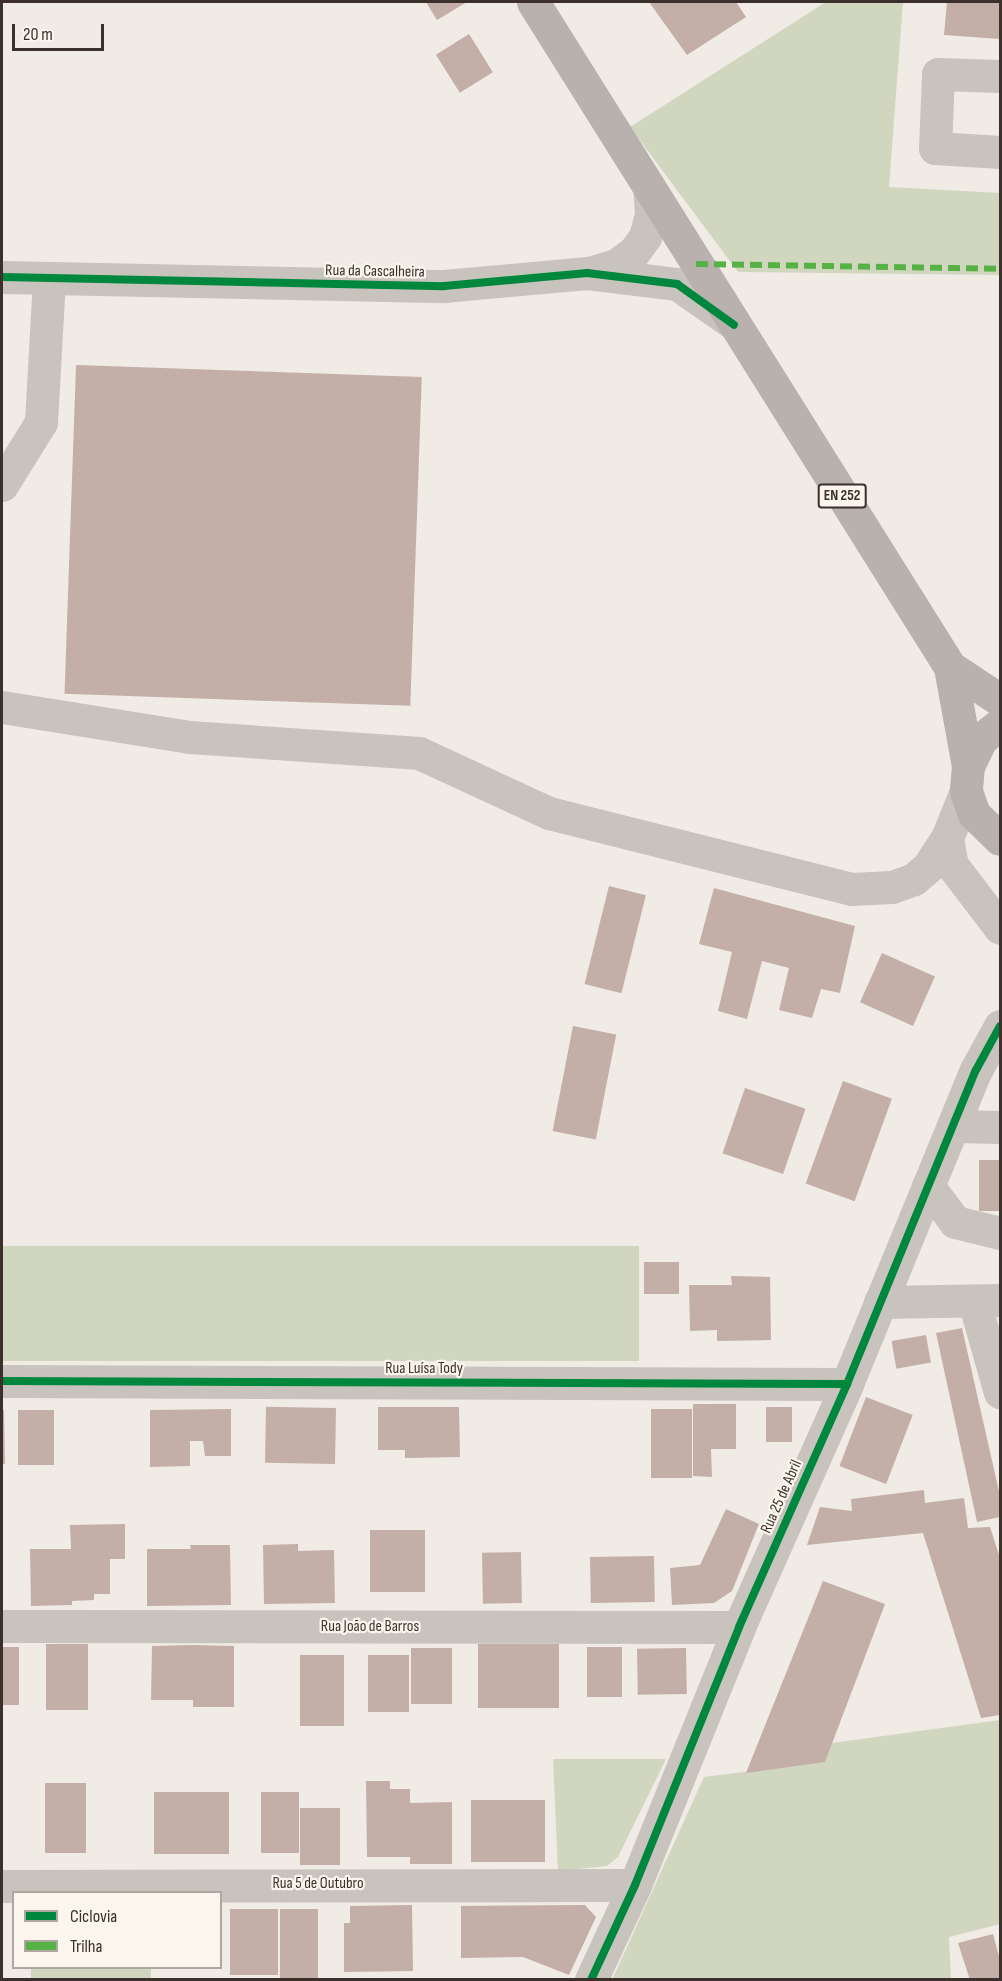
<!DOCTYPE html>
<meta charset="utf-8">
<style>
body{margin:0}
#map{position:relative;width:1002px;height:1981px;overflow:hidden;background:#f0ebe5;font-family:"Sofia Sans Condensed",sans-serif}
div>[style]{position:absolute}
.green>*{inset:0;background:#d1d6bf;transform-origin:0 0}
.building>*{inset:0;background:#c3afa7;transform-origin:0 0}
.minor>*{height:33px;margin:-16.5px;padding:0 16.5px;transform-origin:16.5px;border-radius:16.5px;background:#c9c3be}
.major>*{height:33px;margin:-16.5px;padding:0 16.5px;transform-origin:16.5px;border-radius:16.5px;background:#b8b1ad}
.quiet>*{height:6px;margin-top:-3px;transform-origin:0;background:repeating-linear-gradient(90deg,#57b246 0 12px,transparent 0 18px)}
.cycleway>*{height:8px;margin:-4px;padding:0 4px;transform-origin:4px;border-radius:4px;background:#00873e}
span{translate:-50% -50%;white-space:nowrap;text-align:center;line-height:1.15;-webkit-text-stroke:4.5px #fbf5ee;paint-order:stroke}
.shield-label span{padding:2px 4px;background:#fbf5ee;border:2px solid;border-radius:4px;-webkit-text-stroke-width:0}
.shield-label{font-size:15px;color:#3b302b;font-weight:700}
.street-label{font-size:16px;color:#3b302b}
.frame{position:absolute;inset:0;border:3px solid #3b302b;pointer-events:none}
.legend{position:absolute;left:12px;top:1891px;width:210px;height:78px;box-sizing:border-box;background:#fbf5ee;border:2px solid #aea6a0;margin:0;padding:8px 10px;list-style:none;font-size:18px;color:#3b302b}
.legend li{display:flex;align-items:center;gap:12px;height:30px}
.legend b{width:30px;border:2px solid #aea6a0}
.scale{position:absolute;left:12px;top:24px;width:92px;height:27px;box-sizing:border-box;border:3px solid #3b302b;border-top:0;padding-left:8px;font-size:18px;line-height:21px;white-space:nowrap;color:#3b302b;-webkit-text-stroke:4px #fbf5ee;paint-order:stroke}
</style>
<div id="map">
<div class="green">
<i style="clip-path:polygon(826px 2px,903px 2px,889px 187px,1000px 193px,1000px 275px,738px 272px,630px 127px)"></i>
<i style="left:2px;top:1246px;width:637px;height:115px"></i>
<i style="clip-path:polygon(1000px 1720px,1000px 1924px,949px 1937px,951px 1979px,612px 1980px,704px 1777px,824px 1762px,832px 1743px)"></i>
<i style="clip-path:polygon(553px 1759px,666px 1759px,618px 1857px,607px 1866px,558px 1871px)"></i>
<i style="left:31px;top:1968px;width:120px;height:11px"></i>
</div>
<div class="building">
<i style="clip-path:polygon(426px 2px,467px 2px,437px 20px)"></i>
<i style="clip-path:polygon(649px 2px,736px 2px,746px 17px,687px 55px)"></i>
<i style="clip-path:polygon(947px 2px,1000px 2px,1000px 39px,944px 35px)"></i>
<i style="left:469px;top:34px;width:45px;height:39px;rotate:58deg"></i>
<i style="left:76px;top:365px;width:346px;height:329px;rotate:2deg"></i>
<i style="left:609px;top:886px;width:38px;height:101px;rotate:14deg"></i>
<i style="clip-path:polygon(714px 888px,855px 926px,840px 993px,821px 989px,812px 1018px,779px 1010px,789px 968px,762px 961px,747px 1019px,718px 1011px,732px 952px,699px 944px)"></i>
<i style="left:882px;top:953px;width:58px;height:54px;rotate:24deg"></i>
<i style="left:573px;top:1026px;width:44px;height:107px;rotate:11deg"></i>
<i style="left:843px;top:1081px;width:52px;height:109px;rotate:20deg"></i>
<i style="left:745px;top:1088px;width:64px;height:69px;rotate:19deg"></i>
<i style="left:979px;top:1160px;width:21px;height:51px"></i>
<i style="left:644px;top:1262px;width:35px;height:32px"></i>
<i style="clip-path:polygon(731px 1276px,770px 1277px,771px 1340px,717px 1341px,717px 1330px,690px 1331px,689px 1285px,732px 1285px)"></i>
<i style="clip-path:polygon(962px 1328px,1000px 1496px,1000px 1517px,977px 1522px,936px 1333px)"></i>
<i style="left:926px;top:1335px;width:28px;height:35px;rotate:80deg"></i>
<i style="left:866px;top:1397px;width:50px;height:74px;rotate:21deg"></i>
<i style="clip-path:polygon(693px 1404px,736px 1404px,736px 1449px,711px 1449px,712px 1477px,693px 1476px)"></i>
<i style="clip-path:polygon(378px 1407px,459px 1407px,460px 1457px,405px 1458px,405px 1450px,378px 1450px)"></i>
<i style="left:766px;top:1407px;width:26px;height:35px"></i>
<i style="left:336px;top:1408px;width:56px;height:70px;rotate:91deg"></i>
<i style="clip-path:polygon(231px 1409px,231px 1456px,205px 1456px,203px 1441px,190px 1441px,190px 1466px,150px 1467px,150px 1410px)"></i>
<i style="left:651px;top:1409px;width:41px;height:69px"></i>
<i style="clip-path:polygon(2px 1410px,4px 1410px,5px 1464px,2px 1464px)"></i>
<i style="left:18px;top:1410px;width:36px;height:55px"></i>
<i style="clip-path:polygon(924px 1490px,925px 1503px,964px 1498px,968px 1528px,990px 1527px,1000px 1558px,1000px 1715px,981px 1718px,923px 1533px,807px 1545px,820px 1507px,852px 1511px,851px 1499px)"></i>
<i style="clip-path:polygon(726px 1509px,759px 1524px,732px 1591px,714px 1603px,672px 1605px,670px 1568px,700px 1565px)"></i>
<i style="clip-path:polygon(125px 1524px,125px 1559px,110px 1559px,110px 1594px,94px 1594px,94px 1600px,72px 1601px,72px 1605px,31px 1606px,30px 1549px,71px 1549px,70px 1525px)"></i>
<i style="left:425px;top:1530px;width:62px;height:55px;rotate:90deg"></i>
<i style="clip-path:polygon(298px 1544px,298px 1551px,334px 1550px,335px 1603px,264px 1604px,263px 1545px)"></i>
<i style="clip-path:polygon(190px 1545px,230px 1545px,231px 1605px,147px 1606px,147px 1549px,191px 1549px)"></i>
<i style="left:521px;top:1552px;width:51px;height:39px;rotate:89deg"></i>
<i style="left:654px;top:1556px;width:46px;height:64px;rotate:89deg"></i>
<i style="clip-path:polygon(823px 1581px,885px 1604px,825px 1762px,746px 1773px)"></i>
<i style="left:88px;top:1644px;width:66px;height:42px;rotate:90deg"></i>
<i style="left:478px;top:1644px;width:81px;height:64px"></i>
<i style="clip-path:polygon(193px 1645px,234px 1646px,234px 1707px,193px 1707px,193px 1700px,151px 1700px,152px 1646px)"></i>
<i style="left:2px;top:1647px;width:17px;height:58px"></i>
<i style="left:587px;top:1647px;width:35px;height:50px"></i>
<i style="left:411px;top:1648px;width:41px;height:56px"></i>
<i style="left:686px;top:1648px;width:46px;height:49px;rotate:89deg"></i>
<i style="left:344px;top:1655px;width:71px;height:44px;rotate:90deg"></i>
<i style="left:368px;top:1655px;width:41px;height:57px"></i>
<i style="clip-path:polygon(366px 1781px,390px 1781px,390px 1789px,410px 1789px,410px 1803px,452px 1802px,452px 1864px,410px 1864px,410px 1857px,367px 1857px)"></i>
<i style="left:45px;top:1783px;width:41px;height:70px"></i>
<i style="left:154px;top:1792px;width:75px;height:62px"></i>
<i style="left:261px;top:1792px;width:38px;height:61px"></i>
<i style="left:471px;top:1800px;width:74px;height:62px"></i>
<i style="left:300px;top:1808px;width:40px;height:57px"></i>
<i style="clip-path:polygon(412px 1905px,413px 1971px,344px 1972px,344px 1923px,350px 1923px,350px 1906px)"></i>
<i style="clip-path:polygon(585px 1905px,596px 1917px,569px 1975px,523px 1957px,461px 1958px,461px 1906px)"></i>
<i style="left:230px;top:1909px;width:48px;height:66px"></i>
<i style="left:280px;top:1909px;width:38px;height:71px"></i>
<i style="clip-path:polygon(993px 1934px,1000px 1960px,1000px 1980px,970px 1980px,958px 1943px)"></i>
</div>
<div class="minor">
<i style="left:1000px;top:76px;width:62px;rotate:-178.2deg"></i>
<i style="left:938px;top:74px;width:74px;rotate:92.3deg"></i>
<i style="left:935px;top:148px;width:65px;rotate:3.5deg"></i>
<i style="left:592px;top:272px;width:25px;rotate:-16deg"></i>
<i style="left:616px;top:265px;width:22px;rotate:-36deg"></i>
<i style="left:634px;top:252px;width:19px;rotate:-54deg"></i>
<i style="left:645px;top:237px;width:24px;rotate:-75deg"></i>
<i style="left:651px;top:214px;width:26px;rotate:-94deg"></i>
<i style="left:2px;top:277px;width:442px;rotate:1.2deg"></i>
<i style="left:444px;top:286px;width:144px;rotate:-5.2deg"></i>
<i style="left:587px;top:273px;width:91px;rotate:7deg"></i>
<i style="left:677px;top:284px;width:68px;rotate:34.9deg"></i>
<i style="left:2px;top:485px;width:74px;rotate:-58.2deg"></i>
<i style="left:41px;top:422px;width:142px;rotate:-86.8deg"></i>
<i style="left:2px;top:707px;width:190px;rotate:9.1deg"></i>
<i style="left:190px;top:737px;width:230px;rotate:4deg"></i>
<i style="left:419px;top:753px;width:143px;rotate:24.8deg"></i>
<i style="left:549px;top:813px;width:311px;rotate:14.1deg"></i>
<i style="left:851px;top:889px;width:41px;rotate:-2.8deg"></i>
<i style="left:892px;top:887px;width:23px;rotate:-20deg"></i>
<i style="left:914px;top:879px;width:18px;rotate:-41deg"></i>
<i style="left:928px;top:867px;width:35px;rotate:-57deg"></i>
<i style="left:966px;top:791px;width:51px;rotate:112deg"></i>
<i style="left:947px;top:838px;width:27px;rotate:80deg"></i>
<i style="left:952px;top:865px;width:79px;rotate:52.7deg"></i>
<i style="left:953px;top:1126px;width:47px;rotate:1.2deg"></i>
<i style="left:928px;top:1186px;width:45px;rotate:53.1deg"></i>
<i style="left:955px;top:1222px;width:46px;rotate:13.7deg"></i>
<i style="left:974px;top:1301px;width:95px;rotate:74.1deg"></i>
<i style="left:880px;top:1302px;width:120px;rotate:-1deg"></i>
<i style="left:2px;top:1381px;width:845px;rotate:0.2deg"></i>
<i style="left:2px;top:1626px;width:737px;rotate:0.08deg"></i>
<i style="left:2px;top:1886px;width:633px;rotate:-0.09deg"></i>
<i style="left:591px;top:1980px;width:105px;rotate:-65.1deg"></i>
<i style="left:635px;top:1885px;width:278px;rotate:-68deg"></i>
<i style="left:739px;top:1627px;width:266px;rotate:-66deg"></i>
<i style="left:847px;top:1384px;width:339px;rotate:-67.7deg"></i>
<i style="left:976px;top:1070px;width:50px;rotate:-61.4deg"></i>
</div>
<div class="major">
<i style="left:533px;top:2px;width:785px;rotate:57.91deg"></i>
<i style="left:950px;top:667px;width:101px;rotate:79.7deg"></i>
<i style="left:968px;top:766px;width:25px;rotate:95deg"></i>
<i style="left:966px;top:791px;width:24px;rotate:71deg"></i>
<i style="left:974px;top:814px;width:36px;rotate:44deg"></i>
<i style="left:950px;top:667px;width:60px;rotate:33.4deg"></i>
<i style="left:968px;top:766px;width:30px;rotate:-64deg"></i>
<i style="left:981px;top:739px;width:24px;rotate:-38deg"></i>
</div>
<div class="quiet">
<i style="left:696px;top:264px;width:304px;rotate:0.9deg"></i>
</div>
<div class="cycleway">
<i style="left:2px;top:277px;width:442px;rotate:1.2deg"></i>
<i style="left:444px;top:286px;width:144px;rotate:-5.2deg"></i>
<i style="left:587px;top:273px;width:91px;rotate:7deg"></i>
<i style="left:677px;top:284px;width:70px;rotate:35.7deg"></i>
<i style="left:2px;top:1381px;width:845px;rotate:0.2deg"></i>
<i style="left:591px;top:1980px;width:105px;rotate:-65.1deg"></i>
<i style="left:635px;top:1885px;width:278px;rotate:-68deg"></i>
<i style="left:739px;top:1627px;width:266px;rotate:-66deg"></i>
<i style="left:847px;top:1384px;width:339px;rotate:-67.7deg"></i>
<i style="left:976px;top:1070px;width:50px;rotate:-61.4deg"></i>
</div>
<div class="shield-label">
<span style="left:842px;top:496px">EN 252</span>
</div>
<div class="street-label">
<span style="left:375px;top:272px;rotate:1deg">Rua da Cascalheira</span>
<span style="left:424px;top:1369px">Rua Luísa Tody</span>
<span style="left:782px;top:1497px;rotate:-66deg">Rua 25 de Abril</span>
<span style="left:370px;top:1627px">Rua João de Barros</span>
<span style="left:318px;top:1884px">Rua 5 de Outubro</span>
</div>
<div class="frame"></div>
<ul class="legend">
<li><b style="height:8px;background:#00873e"></b>Ciclovia</li>
<li><b style="height:8px;background:#57b246"></b>Trilha</li>
</ul>
<div class="scale">20 m</div>
</div>
